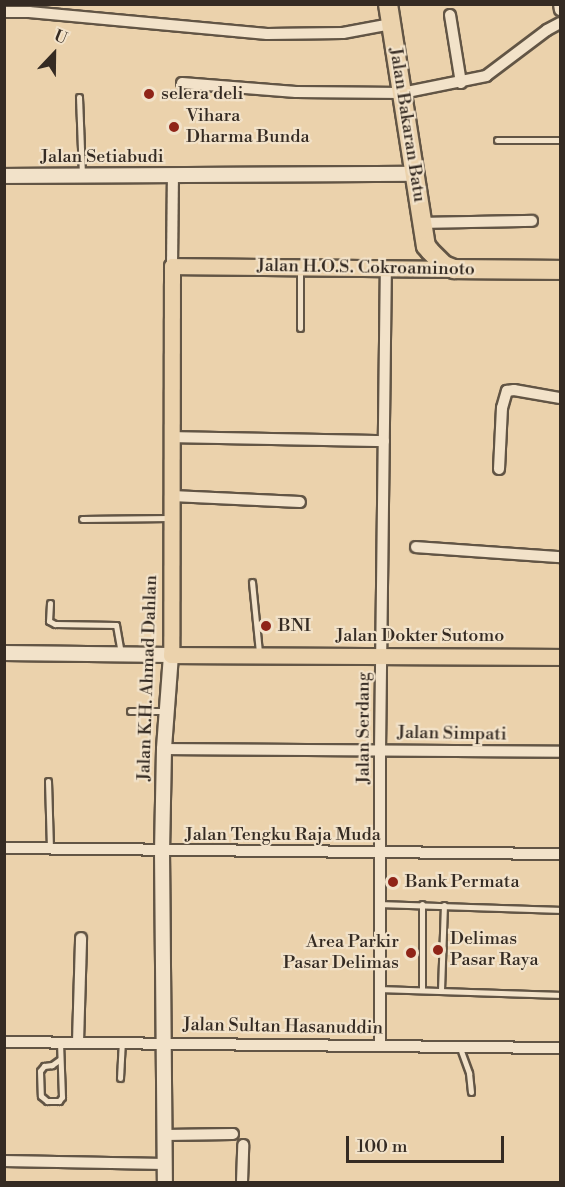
<!DOCTYPE html>
<style>
body{margin:0}
#map{position:relative;width:565px;height:1187px;overflow:hidden;background:#ebd2ac;font-family:"Libre Bodoni",serif}
div>[style]{position:absolute}
.roads{filter:drop-shadow(2px 0 #625545) drop-shadow(-2px 0 #625545) drop-shadow(0 2px #625545) drop-shadow(0 -2px #625545)}
.lane>*{height:5px;margin:-2.5px;padding:0 2.5px;transform-origin:2.5px;border-radius:2.5px;background:#f2e2c9}
.street>*{height:10px;margin:-5px;padding:0 5px;transform-origin:5px;border-radius:5px;background:#f2e2c9}
.secondary>*{height:14px;margin:-7px;padding:0 7px;transform-origin:7px;border-radius:7px;background:#f2e2c9}
.primary>*{height:15px;margin:-7.5px;padding:0 7.5px;transform-origin:7.5px;border-radius:7.5px;background:#ebd2ac}
.highway>*{height:18px;margin:-9px;padding:0 9px;transform-origin:9px;border-radius:9px;background:#ebd2ac}
.dots>*{width:16px;height:16px;translate:-50% -50%;box-sizing:border-box;border:3px solid #f2e2c9;border-radius:50%}
span{translate:-50% -50%;white-space:nowrap;text-align:center;line-height:1.15;-webkit-text-stroke:4.5px #f2e2c9;paint-order:stroke}
.poi-label{font-size:18px;color:#352b23}
.left{translate:0 -50%;text-align:left}
.right{translate:-100% -50%;text-align:right}
.street-label{font-size:18px;color:#352b23}
.frame{position:absolute;inset:0;border:6px solid #352b23;pointer-events:none}
.north{position:absolute;left:24px;top:24px;width:60px;height:60px;-webkit-text-stroke:4px #f2e2c9;paint-order:stroke;rotate:22deg;font-size:16px;font-weight:700;line-height:24px;text-align:center;color:#352b23}
.north::after{content:'';display:block;margin:auto;width:21px;height:27px;background:#352b23;clip-path:polygon(50% 0,100% 100%,50% 72%,0 100%)}
.scale{position:absolute;left:346px;top:1136px;width:158px;height:27px;box-sizing:border-box;border:3px solid #352b23;border-top:0;padding-left:8px;font-size:18px;line-height:21px;white-space:nowrap;color:#352b23;-webkit-text-stroke:4px #f2e2c9;paint-order:stroke}
</style>
<div id="map">
<div class="roads">
<div class="lane">
<i style="left:79px;top:97px;width:79px;rotate:87.8deg"></i>
<i style="left:497px;top:140px;width:63px"></i>
<i style="left:300px;top:328px;width:59px;rotate:-90deg"></i>
<i style="left:82px;top:519px;width:88px;rotate:-0.7deg"></i>
<i style="left:252px;top:582px;width:70px;rotate:84.3deg"></i>
<i style="left:50px;top:603px;width:18px;rotate:93deg"></i>
<i style="left:49px;top:621px;width:7px;rotate:27deg"></i>
<i style="left:55px;top:624px;width:61px;rotate:0.9deg"></i>
<i style="left:116px;top:625px;width:28px;rotate:80deg"></i>
<i style="left:130px;top:711px;width:37px"></i>
<i style="left:48px;top:781px;width:67px;rotate:88.3deg"></i>
<i style="left:380px;top:904px;width:180px;rotate:1.9deg"></i>
<i style="left:380px;top:989px;width:180px;rotate:1.9deg"></i>
<i style="left:422px;top:990px;width:86px;rotate:-90deg"></i>
<i style="left:441px;top:990px;width:85px;rotate:-88deg"></i>
<i style="left:460px;top:1048px;width:27px;rotate:70deg"></i>
<i style="left:469px;top:1073px;width:19px;rotate:84deg"></i>
<i style="left:59px;top:1060px;width:9px;rotate:144deg"></i>
<i style="left:52px;top:1065px;width:8px;rotate:173deg"></i>
<i style="left:44px;top:1066px;width:6px;rotate:129deg"></i>
<i style="left:40px;top:1071px;width:25px;rotate:88deg"></i>
<i style="left:41px;top:1096px;width:8px;rotate:40deg"></i>
<i style="left:47px;top:1101px;width:12px"></i>
<i style="left:59px;top:1101px;width:5px;rotate:-53deg"></i>
<i style="left:62px;top:1097px;width:55px;rotate:-92.1deg"></i>
<i style="left:120px;top:1078px;width:35px;rotate:-87deg"></i>
</div>
<div class="street">
<i style="left:559px;top:4px;width:6px;rotate:81deg"></i>
<i style="left:4px;top:12px;width:25px"></i>
<i style="left:29px;top:12px;width:239px;rotate:5.3deg"></i>
<i style="left:267px;top:34px;width:76px;rotate:-0.8deg"></i>
<i style="left:343px;top:33px;width:49px;rotate:-10.6deg"></i>
<i style="left:450px;top:15px;width:69px;rotate:80.8deg"></i>
<i style="left:182px;top:83px;width:114px;rotate:4.5deg"></i>
<i style="left:296px;top:92px;width:106px;rotate:0.5deg"></i>
<i style="left:402px;top:93px;width:86px;rotate:-11.4deg"></i>
<i style="left:486px;top:76px;width:76px;rotate:-37deg"></i>
<i style="left:547px;top:30px;width:15px;rotate:-28deg"></i>
<i style="left:423px;top:223px;width:109px;rotate:-1.1deg"></i>
<i style="left:172px;top:266px;width:91px;rotate:-89.4deg"></i>
<i style="left:172px;top:437px;width:212px;rotate:1.1deg"></i>
<i style="left:499px;top:469px;width:61px;rotate:-87.2deg"></i>
<i style="left:502px;top:408px;width:18px;rotate:-74deg"></i>
<i style="left:507px;top:391px;width:7px;rotate:-8deg"></i>
<i style="left:514px;top:390px;width:47px;rotate:9.9deg"></i>
<i style="left:172px;top:496px;width:128px;rotate:2.7deg"></i>
<i style="left:416px;top:547px;width:144px;rotate:4deg"></i>
<i style="left:164px;top:749px;width:396px;rotate:0.4deg"></i>
<i style="left:4px;top:848px;width:556px;rotate:0.62deg"></i>
<i style="left:4px;top:1042px;width:556px;rotate:0.62deg"></i>
<i style="left:78px;top:1042px;width:104px;rotate:-88.3deg"></i>
<i style="left:380px;top:1045px;width:295px;rotate:-90deg"></i>
<i style="left:380px;top:750px;width:482px;rotate:-89.3deg"></i>
<i style="left:165px;top:1135px;width:68px;rotate:-0.8deg"></i>
<i style="left:4px;top:1161px;width:161px;rotate:1.1deg"></i>
<i style="left:242px;top:1182px;width:37px;rotate:-88deg"></i>
</div>
<div class="secondary">
<i style="left:4px;top:176px;width:411px;rotate:-0.3deg"></i>
<i style="left:4px;top:653px;width:167px;rotate:0.7deg"></i>
<i style="left:171px;top:655px;width:94px;rotate:94.3deg"></i>
<i style="left:164px;top:749px;width:102px;rotate:91.1deg"></i>
<i style="left:162px;top:851px;width:331px;rotate:89.5deg"></i>
</div>
<div class="primary">
<i style="left:453px;top:269px;width:281px;rotate:-179.4deg"></i>
<i style="left:172px;top:266px;width:389px;rotate:90.1deg"></i>
<i style="left:171px;top:655px;width:389px;rotate:0.3deg"></i>
</div>
<div class="highway">
<i style="left:388px;top:4px;width:245px;rotate:81.1deg"></i>
<i style="left:426px;top:246px;width:6px;rotate:51deg"></i>
<i style="left:430px;top:251px;width:20px;rotate:45deg"></i>
<i style="left:444px;top:265px;width:11px;rotate:22deg"></i>
<i style="left:454px;top:269px;width:106px;rotate:0.5deg"></i>
</div>
</div>
<div class="dots">
<i style="left:149px;top:94px;background:#8f2418"></i>
<i style="left:174px;top:127px;background:#8f2418"></i>
<i style="left:266px;top:626px;background:#8f2418"></i>
<i style="left:393px;top:882px;background:#8f2418"></i>
<i style="left:438px;top:950px;background:#8f2418"></i>
<i style="left:411px;top:953px;background:#8f2418"></i>
</div>
<div class="poi-label">
<span class="left" style="left:161px;top:94px">selera deli</span>
<span class="left" style="left:186px;top:127px">Vihara<br>Dharma Bunda</span>
<span class="left" style="left:278px;top:626px">BNI</span>
<span class="left" style="left:405px;top:882px">Bank Permata</span>
<span class="left" style="left:450px;top:950px">Delimas<br>Pasar Raya</span>
<span class="right" style="left:399px;top:953px">Area Parkir<br>Pasar Delimas</span>
</div>
<div class="street-label">
<span style="left:407px;top:125px;rotate:81deg">Jalan Bakaran Batu</span>
<span style="left:102px;top:157px">Jalan Setiabudi</span>
<span style="left:366px;top:268px;rotate:1deg">Jalan H.O.S. Cokroaminoto</span>
<span style="left:420px;top:636px">Jalan Dokter Sutomo</span>
<span style="left:148px;top:678px;rotate:-88deg">Jalan K.H. Ahmad Dahlan</span>
<span style="left:364px;top:728px;rotate:-90deg">Jalan Serdang</span>
<span style="left:452px;top:734px;rotate:1deg">Jalan Simpati</span>
<span style="left:283px;top:835px">Jalan Tengku Raja Muda</span>
<span style="left:283px;top:1027px;rotate:1deg">Jalan Sultan Hasanuddin</span>
</div>
<div class="frame"></div>
<div class="north">U</div>
<div class="scale">100 m</div>
</div>
